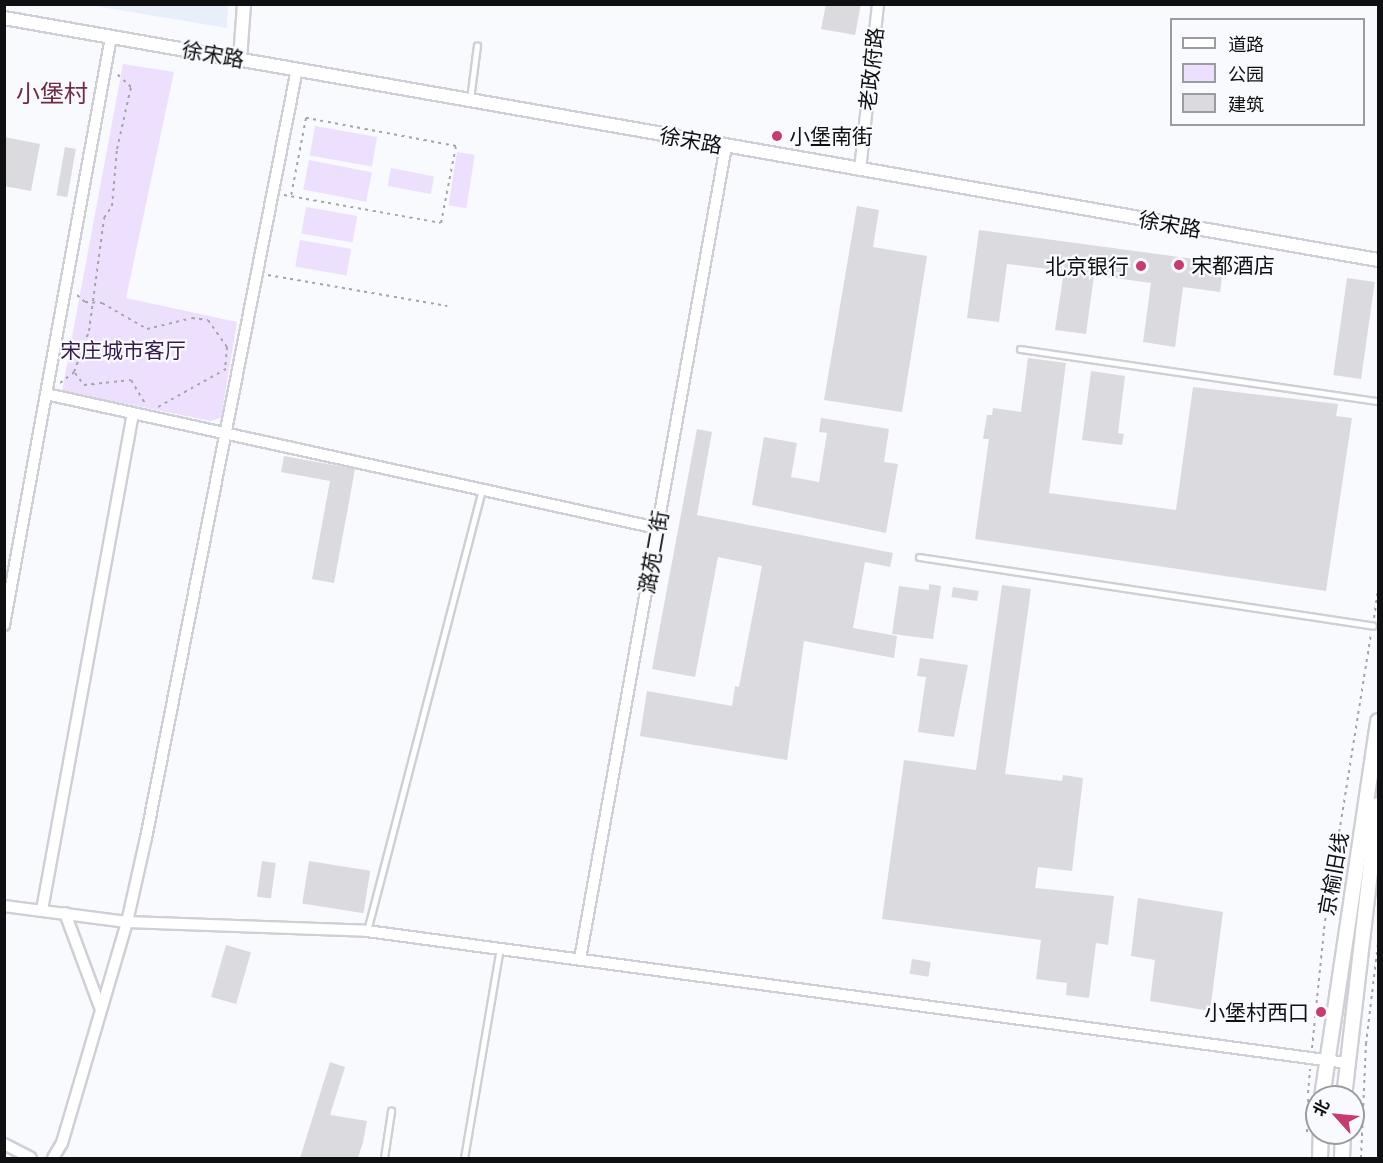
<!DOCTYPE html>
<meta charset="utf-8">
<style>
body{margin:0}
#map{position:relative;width:1383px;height:1163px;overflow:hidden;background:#f8fafe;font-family:"Exo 2","Noto Sans SC",sans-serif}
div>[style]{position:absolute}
.built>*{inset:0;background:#e9effa}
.green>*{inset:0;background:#ece0fe;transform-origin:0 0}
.building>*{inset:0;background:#dadadf;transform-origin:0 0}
.path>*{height:2px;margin-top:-1px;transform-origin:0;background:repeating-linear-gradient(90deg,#a4a5a8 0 3px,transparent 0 7.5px)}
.roads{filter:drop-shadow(2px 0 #ced0d5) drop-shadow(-2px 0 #ced0d5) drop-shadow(0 2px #ced0d5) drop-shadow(0 -2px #ced0d5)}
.service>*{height:5px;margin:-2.5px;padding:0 2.5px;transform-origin:2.5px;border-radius:2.5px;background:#fff}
.minor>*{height:10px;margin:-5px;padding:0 5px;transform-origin:5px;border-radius:5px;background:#fff}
.tertiary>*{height:12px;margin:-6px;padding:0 6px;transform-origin:6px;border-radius:6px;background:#fff}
.secondary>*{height:14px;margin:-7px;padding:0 7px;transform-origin:7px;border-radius:7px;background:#fff}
.dots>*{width:16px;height:16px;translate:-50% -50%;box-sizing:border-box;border:3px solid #f8fafe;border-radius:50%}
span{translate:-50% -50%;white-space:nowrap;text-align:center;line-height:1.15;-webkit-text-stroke:4.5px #f8fafe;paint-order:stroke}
.street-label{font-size:21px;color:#0f1011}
.poi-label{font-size:21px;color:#0f1011}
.left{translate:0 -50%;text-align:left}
.right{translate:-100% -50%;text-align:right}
.park-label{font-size:21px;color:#351c4e}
.quarter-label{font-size:24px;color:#702c42}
.frame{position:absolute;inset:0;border:6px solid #0f1011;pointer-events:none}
.legend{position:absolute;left:1170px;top:18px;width:195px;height:108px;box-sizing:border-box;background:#f8fafe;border:2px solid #9b9c9f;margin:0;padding:8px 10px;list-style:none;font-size:18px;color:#0f1011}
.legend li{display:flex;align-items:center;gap:12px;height:30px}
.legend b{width:30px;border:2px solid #9b9c9f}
.north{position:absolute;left:1305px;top:1085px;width:60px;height:60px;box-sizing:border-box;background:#f8fafe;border:2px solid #9b9c9f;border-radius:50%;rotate:297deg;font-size:16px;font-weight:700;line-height:24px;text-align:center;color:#0f1011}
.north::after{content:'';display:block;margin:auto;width:21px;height:27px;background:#c73b6e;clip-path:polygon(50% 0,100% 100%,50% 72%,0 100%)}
</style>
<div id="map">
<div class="built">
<i style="clip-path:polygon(89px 5px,228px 5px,227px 28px)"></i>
</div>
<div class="green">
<i style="clip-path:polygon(123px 64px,174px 72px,126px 298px,237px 322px,221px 418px,211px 421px,62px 391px)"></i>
<i style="left:315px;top:126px;width:63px;height:30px;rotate:10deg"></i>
<i style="left:457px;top:152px;width:18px;height:54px;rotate:9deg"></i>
<i style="left:309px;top:160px;width:64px;height:30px;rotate:11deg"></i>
<i style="left:391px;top:168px;width:44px;height:18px;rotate:11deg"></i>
<i style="left:306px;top:207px;width:52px;height:27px;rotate:10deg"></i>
<i style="left:300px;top:240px;width:52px;height:27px;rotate:10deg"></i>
</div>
<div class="building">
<i style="clip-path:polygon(826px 4px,861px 4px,855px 35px,821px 29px)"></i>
<i style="clip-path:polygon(4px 137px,40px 144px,31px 191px,4px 186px)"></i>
<i style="left:65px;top:147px;width:11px;height:49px;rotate:10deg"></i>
<i style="clip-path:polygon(857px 206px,879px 210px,873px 247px,927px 256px,902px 412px,824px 400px)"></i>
<i style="clip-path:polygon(979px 230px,1224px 263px,1220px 292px,1183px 287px,1175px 347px,1143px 342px,1151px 283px,1094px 275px,1086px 334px,1055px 330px,1064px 271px,1007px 264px,999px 322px,967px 318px)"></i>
<i style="left:1347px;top:278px;width:28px;height:98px;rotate:8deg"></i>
<i style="clip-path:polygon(1028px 358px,1066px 363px,1049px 493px,1176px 510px,1193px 387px,1338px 404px,1336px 416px,1352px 418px,1326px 591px,975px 539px,989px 439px,983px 439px,987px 415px,992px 415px,993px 408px,1021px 412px)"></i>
<i style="clip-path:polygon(1091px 371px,1125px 376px,1118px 433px,1124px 434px,1122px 445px,1082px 440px)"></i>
<i style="clip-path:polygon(821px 418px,889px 429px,884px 462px,898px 464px,886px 533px,752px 505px,764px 437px,797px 443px,791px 477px,819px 482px,827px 433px,819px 432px)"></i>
<i style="clip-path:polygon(697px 429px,712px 432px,697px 515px,893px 553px,890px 567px,865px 562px,853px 628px,897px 636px,894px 658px,804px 641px,787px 760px,640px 736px,647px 691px,732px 706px,735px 686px,739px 687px,762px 566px,718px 557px,695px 677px,652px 669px)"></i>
<i style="clip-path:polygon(284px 456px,355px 469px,334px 583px,312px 579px,330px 481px,281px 472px)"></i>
<i style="clip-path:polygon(929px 584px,941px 586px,933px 639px,892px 634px,899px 586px,929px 590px)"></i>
<i style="clip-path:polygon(1002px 585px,1031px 589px,1005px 774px,1062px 781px,1063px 775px,1083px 778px,1072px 871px,1038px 867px,1035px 888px,1114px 896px,1108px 945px,1096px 943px,1089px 998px,1066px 995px,1067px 983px,1036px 979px,1041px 940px,882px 919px,904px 760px,976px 770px)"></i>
<i style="left:953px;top:587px;width:26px;height:10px;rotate:9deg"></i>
<i style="clip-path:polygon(920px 658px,968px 665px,954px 737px,918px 732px,926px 677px,917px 676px)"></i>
<i style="left:262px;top:861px;width:14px;height:36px;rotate:8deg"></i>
<i style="left:309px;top:861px;width:62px;height:43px;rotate:9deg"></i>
<i style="clip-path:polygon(1138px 898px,1223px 912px,1210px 1011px,1150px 1001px,1155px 960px,1131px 956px)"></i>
<i style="left:226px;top:945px;width:26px;height:54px;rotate:16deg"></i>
<i style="left:912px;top:959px;width:19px;height:15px;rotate:9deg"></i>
<i style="clip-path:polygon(330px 1062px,345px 1067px,330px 1115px,367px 1121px,363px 1142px,358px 1158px,300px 1158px)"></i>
</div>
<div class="path">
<i style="left:284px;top:195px;width:159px;rotate:10.1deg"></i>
<i style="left:441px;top:223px;width:78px;rotate:-79deg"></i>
<i style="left:456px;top:146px;width:153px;rotate:-169.4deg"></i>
<i style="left:306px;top:118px;width:79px;rotate:100.9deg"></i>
<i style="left:268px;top:275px;width:182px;rotate:9.8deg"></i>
<i style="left:77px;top:295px;width:11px;rotate:41deg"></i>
<i style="left:85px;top:302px;width:17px;rotate:3deg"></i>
<i style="left:102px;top:303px;width:52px;rotate:30deg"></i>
<i style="left:147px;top:329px;width:46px;rotate:-13.7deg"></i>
<i style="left:192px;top:318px;width:16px;rotate:7deg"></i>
<i style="left:208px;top:320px;width:33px;rotate:55deg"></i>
<i style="left:227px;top:347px;width:22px;rotate:95deg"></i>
<i style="left:75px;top:373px;width:15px;rotate:53deg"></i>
<i style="left:84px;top:385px;width:47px;rotate:-6.1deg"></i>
<i style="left:131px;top:380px;width:27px;rotate:59deg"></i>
<i style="left:60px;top:383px;width:18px;rotate:-38deg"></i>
<i style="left:74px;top:372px;width:44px;rotate:-69.9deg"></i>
<i style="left:89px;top:331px;width:114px;rotate:-82.4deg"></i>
<i style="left:104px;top:218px;width:14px;rotate:-56deg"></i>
<i style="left:112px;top:206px;width:57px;rotate:-85deg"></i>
<i style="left:117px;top:149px;width:64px;rotate:-77.3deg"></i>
<i style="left:131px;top:87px;width:19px;rotate:-137deg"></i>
<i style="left:158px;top:407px;width:78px;rotate:-29.2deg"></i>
<i style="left:1374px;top:618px;width:27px;rotate:-82deg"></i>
<i style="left:1312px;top:1048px;width:128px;rotate:-84.2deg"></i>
<i style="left:1325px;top:921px;width:290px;rotate:-80.9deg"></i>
<i style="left:1308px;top:1093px;width:24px;rotate:-85deg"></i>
<i style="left:1307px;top:1132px;width:33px;rotate:-88deg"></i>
<i style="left:1361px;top:1158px;width:114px;rotate:-87.5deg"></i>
<i style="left:1366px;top:1044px;width:102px;rotate:-83.2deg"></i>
</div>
<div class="roads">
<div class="service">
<i style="left:470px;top:99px;width:54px;rotate:-82.6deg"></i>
<i style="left:1020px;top:349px;width:362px;rotate:8.3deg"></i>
<i style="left:919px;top:557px;width:459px;rotate:8.6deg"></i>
<i style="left:367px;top:931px;width:457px;rotate:-75.4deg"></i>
<i style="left:384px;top:1158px;width:48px;rotate:-81.5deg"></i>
<i style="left:464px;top:1158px;width:213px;rotate:-80.3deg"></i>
</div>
<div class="minor">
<i style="left:860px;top:170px;width:167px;rotate:-83.8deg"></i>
<i style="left:46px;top:394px;width:626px;rotate:12.37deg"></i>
<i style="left:4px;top:625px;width:598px;rotate:-79.69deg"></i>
<i style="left:4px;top:906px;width:124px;rotate:7.4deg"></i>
<i style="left:127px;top:922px;width:240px;rotate:2.1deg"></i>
<i style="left:367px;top:931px;width:989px;rotate:7.67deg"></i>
<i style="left:42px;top:910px;width:505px;rotate:-79.62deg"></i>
<i style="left:65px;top:913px;width:103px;rotate:69.6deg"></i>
<i style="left:580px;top:959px;width:826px;rotate:-79.82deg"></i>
<i style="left:4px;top:1144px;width:30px;rotate:27deg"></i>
<i style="left:53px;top:1158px;width:17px;rotate:-59deg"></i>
<i style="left:62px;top:1143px;width:230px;rotate:-73.6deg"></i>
<i style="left:127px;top:922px;width:86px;rotate:-77.3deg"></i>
<i style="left:146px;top:838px;width:784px;rotate:-78.89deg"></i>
</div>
<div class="tertiary">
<i style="left:4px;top:18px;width:1395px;rotate:9.99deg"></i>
<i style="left:240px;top:59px;width:55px;rotate:-85.8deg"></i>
</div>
<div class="secondary">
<i style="left:1322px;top:1097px;width:380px;rotate:-81.5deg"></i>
<i style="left:1344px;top:1097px;width:294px;rotate:-83.4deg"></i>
<i style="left:1320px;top:1158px;width:25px;rotate:-88deg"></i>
<i style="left:1342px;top:1158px;width:25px;rotate:-88deg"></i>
</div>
</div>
<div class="dots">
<i style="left:777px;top:136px;background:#c73b6e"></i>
<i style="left:1179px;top:265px;background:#c73b6e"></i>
<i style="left:1141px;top:266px;background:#c73b6e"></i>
<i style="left:1321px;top:1012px;background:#c73b6e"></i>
</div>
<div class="street-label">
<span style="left:213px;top:54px;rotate:10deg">徐宋路</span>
<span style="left:871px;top:69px;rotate:-84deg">老政府路</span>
<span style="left:691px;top:140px;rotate:10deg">徐宋路</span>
<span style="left:1170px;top:224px;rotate:10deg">徐宋路</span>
<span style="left:653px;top:552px;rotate:-80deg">潞苑二街</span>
<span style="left:1333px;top:874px;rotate:-80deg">京榆旧线</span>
</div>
<div class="poi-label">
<span class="left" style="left:789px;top:136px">小堡南街</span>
<span class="left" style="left:1191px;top:265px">宋都酒店</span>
<span class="right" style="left:1129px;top:266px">北京银行</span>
<span class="right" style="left:1309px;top:1012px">小堡村西口</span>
</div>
<div class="park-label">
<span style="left:123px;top:350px">宋庄城市客厅</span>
</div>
<div class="quarter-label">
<span style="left:52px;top:93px">小堡村</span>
</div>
<div class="frame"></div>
<ul class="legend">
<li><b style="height:8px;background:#fff"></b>道路</li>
<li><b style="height:16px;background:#ece0fe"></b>公园</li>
<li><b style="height:16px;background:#dadadf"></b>建筑</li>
</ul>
<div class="north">北</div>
</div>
